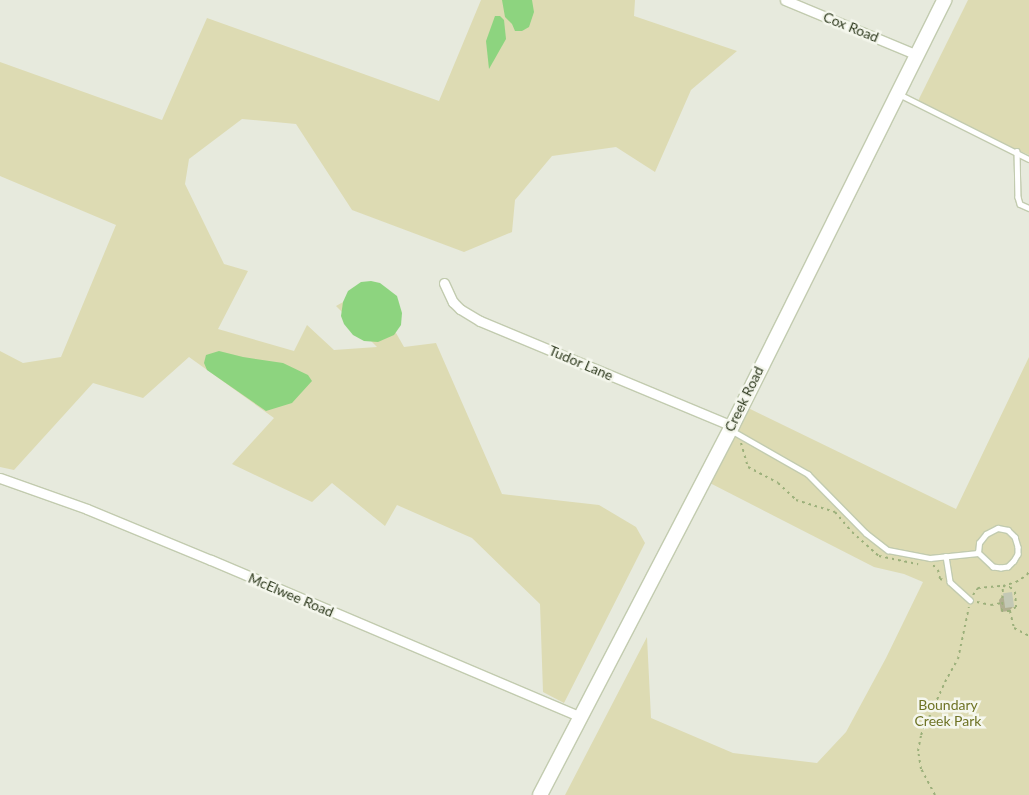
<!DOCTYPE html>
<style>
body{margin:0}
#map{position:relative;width:1029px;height:795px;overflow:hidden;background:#e7eadd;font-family:Lato,sans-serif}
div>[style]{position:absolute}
.green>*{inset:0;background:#dddbb3}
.water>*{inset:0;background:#8dd47f}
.shadow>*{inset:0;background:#0003}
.building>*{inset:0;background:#c3c8b5;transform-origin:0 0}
.path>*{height:2px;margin-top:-1px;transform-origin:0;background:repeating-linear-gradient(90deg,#9cb07b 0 2.5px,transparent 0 6.5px)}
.roads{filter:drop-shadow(1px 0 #c2cbaf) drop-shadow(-1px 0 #c2cbaf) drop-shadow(0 1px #c2cbaf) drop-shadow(0 -1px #c2cbaf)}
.lane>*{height:4.5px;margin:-2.25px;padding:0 2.25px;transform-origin:2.25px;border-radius:2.25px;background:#fff}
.street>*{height:9px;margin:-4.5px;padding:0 4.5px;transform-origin:4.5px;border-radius:4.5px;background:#fff}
.secondary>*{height:14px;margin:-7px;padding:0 7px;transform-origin:7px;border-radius:7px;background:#fff}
span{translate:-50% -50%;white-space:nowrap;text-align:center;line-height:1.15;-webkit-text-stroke:5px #f5f7ed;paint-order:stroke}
.street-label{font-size:14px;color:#2e3a1e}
.park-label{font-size:14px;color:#6e7325}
</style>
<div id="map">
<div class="green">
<i style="clip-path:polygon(481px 0,635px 0,634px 16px,737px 51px,691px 90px,655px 172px,616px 147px,552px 156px,515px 200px,512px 232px,464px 252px,352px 210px,296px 124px,242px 119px,189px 159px,185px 184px,224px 264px,248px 271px,218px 329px,294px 351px,307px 325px,334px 350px,377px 347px,336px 306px,370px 287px,404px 347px,436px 343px,502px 494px,599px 505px,636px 527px,645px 543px,564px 703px,543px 692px,540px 604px,472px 538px,397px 505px,385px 526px,332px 483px,312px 502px,232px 464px,274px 418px,189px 357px,143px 398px,93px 383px,14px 470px,0 467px,0 351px,23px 363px,61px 357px,116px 225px,0 176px,0 62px,162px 120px,207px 18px,439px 101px)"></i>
<i style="clip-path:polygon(968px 0,1029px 0,1029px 155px,916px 105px)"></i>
<i style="clip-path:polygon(1029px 357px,1029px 795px,565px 795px,647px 637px,651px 718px,733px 753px,817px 763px,846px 732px,886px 658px,923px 582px,904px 574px,874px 567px,704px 480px,742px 405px,956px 509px)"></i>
</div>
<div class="water">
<i style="clip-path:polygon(502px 0,532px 0,534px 12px,529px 27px,522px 31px,515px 31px,512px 24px,505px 17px)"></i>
<i style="clip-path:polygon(495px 16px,500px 16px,504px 20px,506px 39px,489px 69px,486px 41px)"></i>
<i style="clip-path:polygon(371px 281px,380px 283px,397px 296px,402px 313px,401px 325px,394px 335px,378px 342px,364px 341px,353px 335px,344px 324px,341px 316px,343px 302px,348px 291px,361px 282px)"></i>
<i style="clip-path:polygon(219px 351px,243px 357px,283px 363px,308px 375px,312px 381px,292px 403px,266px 411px,207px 370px,204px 363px,206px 355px)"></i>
</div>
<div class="shadow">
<i style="clip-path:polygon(1003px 595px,1013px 607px,1009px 611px,1001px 612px,999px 600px)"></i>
</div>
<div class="building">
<i style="left:1012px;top:592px;width:15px;height:9px;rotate:82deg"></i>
</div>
<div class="path">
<i style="left:741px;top:443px;width:25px;rotate:74deg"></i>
<i style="left:748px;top:467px;width:34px;rotate:28deg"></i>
<i style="left:778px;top:483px;width:25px;rotate:43deg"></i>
<i style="left:796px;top:500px;width:41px;rotate:17.1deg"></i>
<i style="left:835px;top:512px;width:26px;rotate:50deg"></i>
<i style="left:852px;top:532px;width:36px;rotate:42deg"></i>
<i style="left:879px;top:556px;width:40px;rotate:12deg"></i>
<i style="left:933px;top:565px;width:7px;rotate:45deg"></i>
<i style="left:938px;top:570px;width:9px;rotate:77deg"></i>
<i style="left:940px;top:579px;width:4px;rotate:14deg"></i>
<i style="left:1003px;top:586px;width:7px;rotate:8deg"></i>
<i style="left:1010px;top:587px;width:7px;rotate:45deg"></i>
<i style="left:1015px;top:592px;width:15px;rotate:86deg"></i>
<i style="left:1016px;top:607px;width:7px;rotate:146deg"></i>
<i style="left:1010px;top:611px;width:8px;rotate:180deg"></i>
<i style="left:1002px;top:611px;width:25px;rotate:-88deg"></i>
<i style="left:973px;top:595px;width:9px;rotate:-54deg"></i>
<i style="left:978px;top:588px;width:25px;rotate:-5deg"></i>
<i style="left:1003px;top:586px;width:14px;rotate:-17deg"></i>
<i style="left:1016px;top:582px;width:13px;rotate:-32deg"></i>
<i style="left:1027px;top:575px;width:4px;rotate:-63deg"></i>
<i style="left:977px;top:602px;width:14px;rotate:12deg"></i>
<i style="left:991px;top:605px;width:11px;rotate:-10deg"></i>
<i style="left:1010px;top:611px;width:17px;rotate:77deg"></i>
<i style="left:1014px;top:628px;width:17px;rotate:28deg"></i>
<i style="left:935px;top:795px;width:30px;rotate:-118deg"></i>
<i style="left:921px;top:769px;width:18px;rotate:-99deg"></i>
<i style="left:918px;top:751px;width:16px;rotate:-79deg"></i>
<i style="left:921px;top:735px;width:58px;rotate:-65.6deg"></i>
<i style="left:945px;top:682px;width:26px;rotate:-61deg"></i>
<i style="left:958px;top:659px;width:53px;rotate:-78.1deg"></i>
</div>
<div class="roads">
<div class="lane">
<i style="left:899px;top:94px;width:145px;rotate:26.6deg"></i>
<i style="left:1017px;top:151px;width:46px;rotate:88.8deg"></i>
<i style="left:1018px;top:197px;width:7px;rotate:74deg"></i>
<i style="left:1020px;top:204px;width:10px;rotate:24deg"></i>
<i style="left:731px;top:430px;width:89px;rotate:29.7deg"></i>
<i style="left:808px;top:474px;width:83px;rotate:45.5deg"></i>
<i style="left:866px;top:533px;width:28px;rotate:38deg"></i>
<i style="left:888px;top:550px;width:43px;rotate:10.8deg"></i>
<i style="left:930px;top:558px;width:48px;rotate:-5.9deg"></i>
<i style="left:998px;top:528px;width:10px;rotate:11deg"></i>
<i style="left:1008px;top:530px;width:10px;rotate:45deg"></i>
<i style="left:1015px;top:537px;width:10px;rotate:73deg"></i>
<i style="left:1018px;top:547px;width:7px;rotate:90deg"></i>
<i style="left:1018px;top:554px;width:8px;rotate:120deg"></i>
<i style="left:1014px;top:561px;width:8px;rotate:135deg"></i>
<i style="left:1008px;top:567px;width:7px;rotate:172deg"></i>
<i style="left:1001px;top:568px;width:8px;rotate:-173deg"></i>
<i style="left:993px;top:567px;width:21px;rotate:-137deg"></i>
<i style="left:978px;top:553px;width:10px;rotate:-84deg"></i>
<i style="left:979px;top:543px;width:11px;rotate:-52deg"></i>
<i style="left:986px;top:534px;width:13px;rotate:-27deg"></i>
<i style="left:946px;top:556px;width:26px;rotate:81deg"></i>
<i style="left:950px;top:582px;width:27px;rotate:42deg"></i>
</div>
<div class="street">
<i style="left:785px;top:0;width:143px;rotate:22.6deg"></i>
<i style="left:444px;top:283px;width:21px;rotate:65deg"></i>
<i style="left:453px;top:302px;width:10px;rotate:45deg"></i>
<i style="left:460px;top:309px;width:23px;rotate:31deg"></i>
<i style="left:480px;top:321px;width:273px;rotate:22.6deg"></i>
<i style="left:0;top:478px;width:92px;rotate:19.6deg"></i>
<i style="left:87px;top:509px;width:134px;rotate:22.4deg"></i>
<i style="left:211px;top:560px;width:401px;rotate:23deg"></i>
</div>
<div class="secondary">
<i style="left:540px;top:795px;width:416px;rotate:-62.5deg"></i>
<i style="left:732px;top:426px;width:476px;rotate:-63.5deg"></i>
</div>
</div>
<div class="street-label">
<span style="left:851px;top:27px;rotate:22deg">Cox Road</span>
<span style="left:581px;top:363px;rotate:23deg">Tudor Lane</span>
<span style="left:744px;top:399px;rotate:-64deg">Creek Road</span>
<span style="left:291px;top:595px;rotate:23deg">McElwee Road</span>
</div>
<div class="park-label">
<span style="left:948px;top:713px">Boundary<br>Creek Park</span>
</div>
</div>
